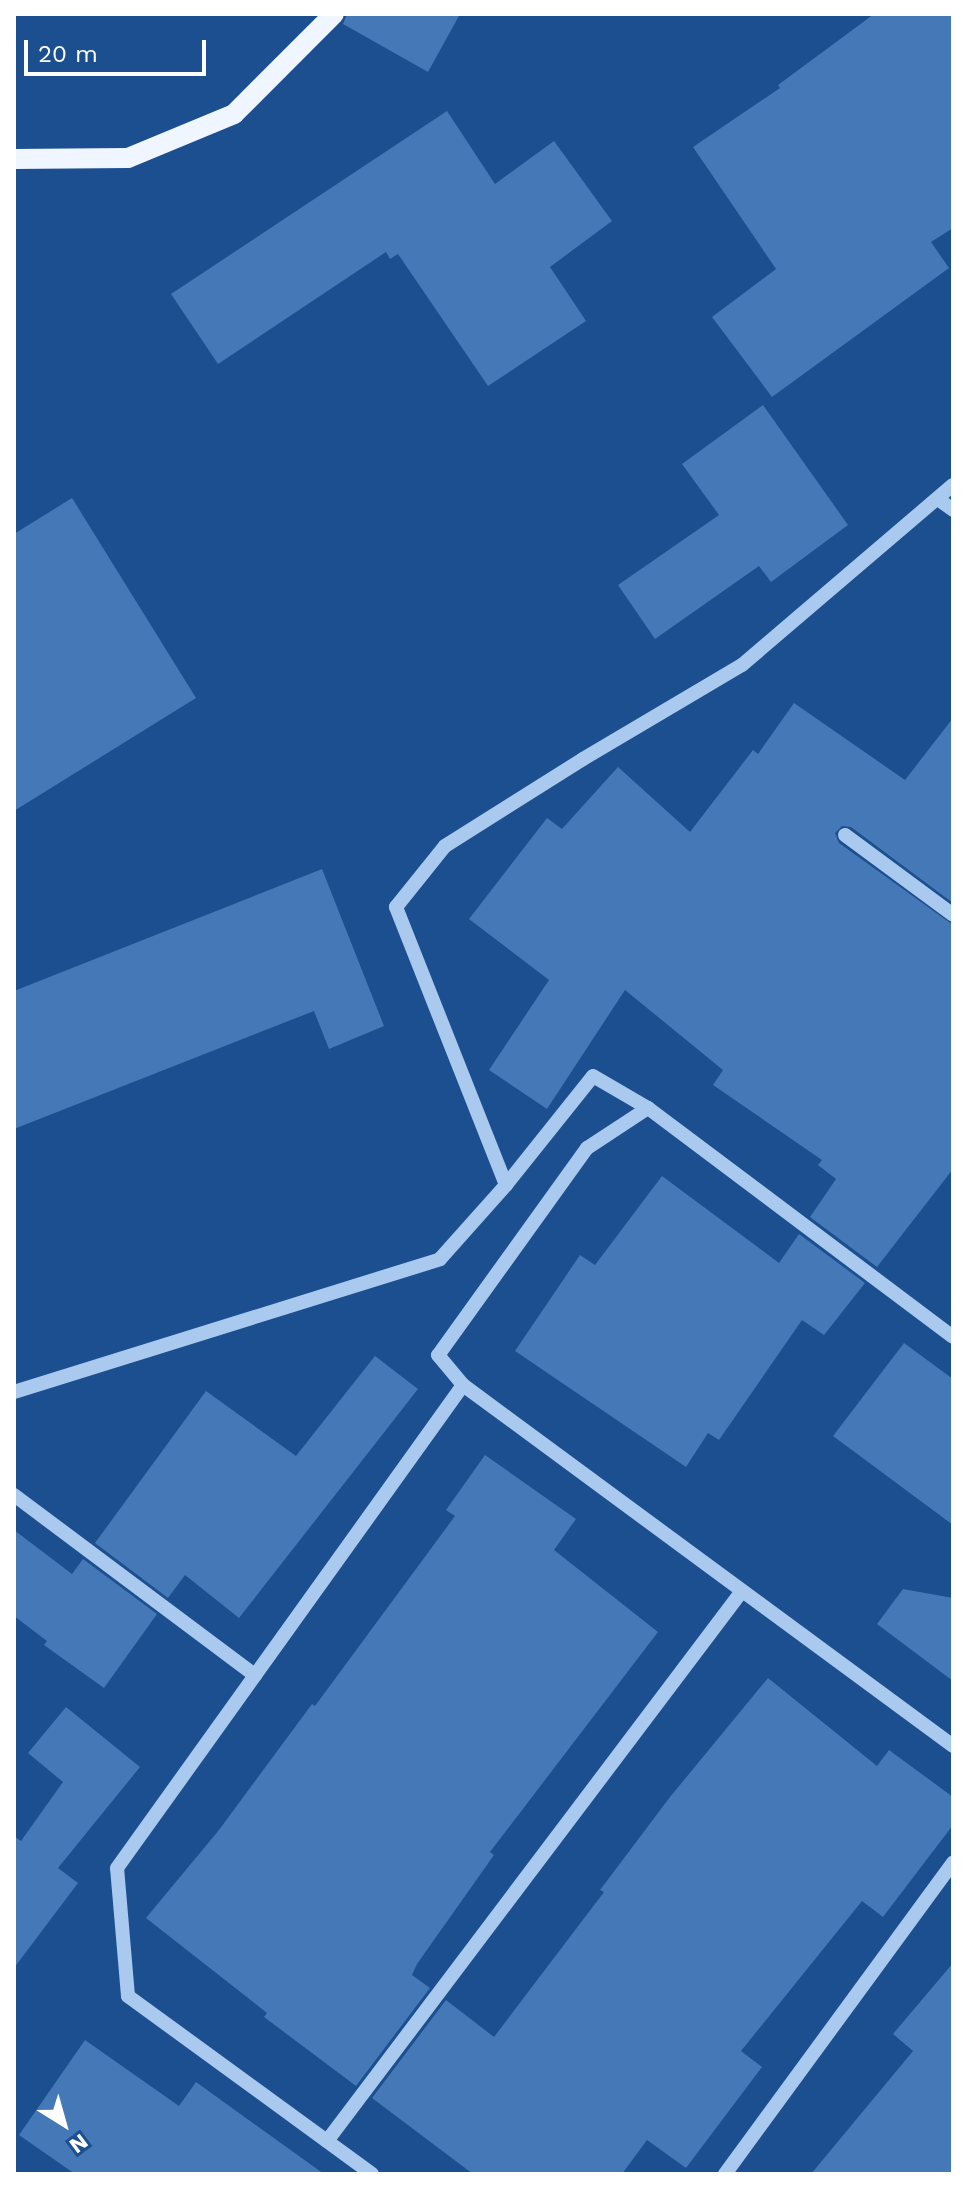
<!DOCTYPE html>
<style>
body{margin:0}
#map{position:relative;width:967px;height:2188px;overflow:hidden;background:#1b4f8f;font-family:"Work Sans",sans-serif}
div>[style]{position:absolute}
.building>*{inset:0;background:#4478b7}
.minor>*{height:14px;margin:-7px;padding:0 7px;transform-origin:7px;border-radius:7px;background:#a9c9ee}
.major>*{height:20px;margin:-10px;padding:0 10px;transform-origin:10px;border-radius:10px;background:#f0f6ff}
span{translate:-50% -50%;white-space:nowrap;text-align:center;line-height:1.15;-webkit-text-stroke:6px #1b4f8f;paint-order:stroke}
.frame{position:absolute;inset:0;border:16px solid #fff;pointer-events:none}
.north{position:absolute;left:24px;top:2084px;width:80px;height:80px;-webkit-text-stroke:6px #1b4f8f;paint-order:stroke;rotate:143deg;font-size:22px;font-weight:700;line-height:32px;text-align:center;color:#fff}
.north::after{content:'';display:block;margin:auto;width:28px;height:36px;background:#fff;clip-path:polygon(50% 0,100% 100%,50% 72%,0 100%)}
.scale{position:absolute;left:24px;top:40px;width:182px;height:36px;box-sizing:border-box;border:4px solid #fff;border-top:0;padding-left:10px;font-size:24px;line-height:28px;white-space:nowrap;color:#fff;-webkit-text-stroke:6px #1b4f8f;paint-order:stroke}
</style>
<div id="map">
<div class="building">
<i style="clip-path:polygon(347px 14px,460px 14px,428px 72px,343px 24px)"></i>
<i style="clip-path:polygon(874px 14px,953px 14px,953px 228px,931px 242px,949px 268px,772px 397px,712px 317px,776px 269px,693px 147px,780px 88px,778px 85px)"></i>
<i style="clip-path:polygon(447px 111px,495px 184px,554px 141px,612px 221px,550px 267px,586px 321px,488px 386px,398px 254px,390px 259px,386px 252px,218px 364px,171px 294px)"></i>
<i style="clip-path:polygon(763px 405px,848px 525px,771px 582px,759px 566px,655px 639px,618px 585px,719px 515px,682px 464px)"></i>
<i style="clip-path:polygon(72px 498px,196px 698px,14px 811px,14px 534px)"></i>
<i style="clip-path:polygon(794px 703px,905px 780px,953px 718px,953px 903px,851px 827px,842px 826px,835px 833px,839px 843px,953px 925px,953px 1169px,877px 1267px,810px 1217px,836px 1179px,818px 1165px,822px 1160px,713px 1085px,723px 1070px,625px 990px,547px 1109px,489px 1070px,549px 980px,469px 919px,547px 818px,562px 829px,618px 767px,690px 832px,753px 750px,758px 754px)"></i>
<i style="clip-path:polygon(322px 869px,384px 1026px,329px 1049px,314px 1011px,14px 1129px,14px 991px)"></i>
<i style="clip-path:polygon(662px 1176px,779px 1263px,799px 1234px,865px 1283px,824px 1335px,802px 1320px,719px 1440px,708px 1433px,686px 1467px,515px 1351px,580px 1255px,595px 1265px)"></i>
<i style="clip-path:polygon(904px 1343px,953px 1379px,953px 1525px,833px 1436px)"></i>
<i style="clip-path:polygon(375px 1356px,418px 1389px,239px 1618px,185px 1575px,168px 1598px,95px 1543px,206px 1391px,296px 1456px)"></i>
<i style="clip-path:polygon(485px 1455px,576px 1519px,554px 1550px,658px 1632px,490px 1852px,494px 1855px,417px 1964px,412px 1975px,430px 1988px,356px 2086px,264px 2017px,267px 2013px,146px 1918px,219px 1830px,312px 1704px,315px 1706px,455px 1516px,446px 1510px)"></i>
<i style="clip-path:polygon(14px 1530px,72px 1574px,83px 1559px,157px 1614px,104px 1688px,44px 1645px,47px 1641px,14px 1616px)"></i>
<i style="clip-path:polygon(903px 1589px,953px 1598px,953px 1681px,877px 1624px)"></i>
<i style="clip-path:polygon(768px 1678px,877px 1766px,889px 1750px,953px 1797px,953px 1825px,883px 1917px,862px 1901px,741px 2051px,762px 2067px,686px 2168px,647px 2140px,622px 2174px,473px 2174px,372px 2098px,446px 2000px,494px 2037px,604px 1892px,600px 1890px,670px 1797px)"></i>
<i style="clip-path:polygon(66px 1707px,140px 1767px,58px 1868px,78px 1883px,14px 1968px,14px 1836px,21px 1841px,63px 1782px,28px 1753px)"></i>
<i style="clip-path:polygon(953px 1963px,953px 2174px,811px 2174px,913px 2051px,893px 2034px)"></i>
<i style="clip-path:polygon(85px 2040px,179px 2106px,196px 2082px,324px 2174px,75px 2174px,19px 2135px)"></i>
</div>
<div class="minor">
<i style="left:938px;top:499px;width:19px;rotate:36deg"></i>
<i style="left:845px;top:835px;width:134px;rotate:36.5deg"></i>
<i style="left:648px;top:1108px;width:73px;rotate:146.7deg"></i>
<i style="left:587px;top:1148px;width:255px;rotate:125.7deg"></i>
<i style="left:438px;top:1355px;width:39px;rotate:50deg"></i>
<i style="left:463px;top:1385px;width:609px;rotate:36.38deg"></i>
<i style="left:506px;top:1185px;width:299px;rotate:-111.6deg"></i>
<i style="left:396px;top:907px;width:78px;rotate:-51.2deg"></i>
<i style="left:445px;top:846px;width:163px;rotate:-32.2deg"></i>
<i style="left:583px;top:759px;width:185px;rotate:-30.6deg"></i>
<i style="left:742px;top:665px;width:277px;rotate:-40.5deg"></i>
<i style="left:14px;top:1392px;width:446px;rotate:-17.3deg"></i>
<i style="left:440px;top:1259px;width:99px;rotate:-48.3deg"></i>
<i style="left:506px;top:1185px;width:139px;rotate:-51.4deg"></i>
<i style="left:593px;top:1076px;width:64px;rotate:30.2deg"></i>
<i style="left:648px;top:1108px;width:381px;rotate:36.9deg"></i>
<i style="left:14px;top:1495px;width:301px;rotate:36.8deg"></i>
<i style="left:327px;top:2141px;width:689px;rotate:-52.96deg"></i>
<i style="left:372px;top:2174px;width:302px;rotate:-143.9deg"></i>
<i style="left:128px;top:1996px;width:128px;rotate:-94.9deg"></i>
<i style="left:117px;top:1868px;width:594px;rotate:-54.38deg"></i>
<i style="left:725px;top:2174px;width:386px;rotate:-53.8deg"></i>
</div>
<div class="major">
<i style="left:14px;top:159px;width:114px;rotate:-0.5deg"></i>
<i style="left:128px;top:158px;width:115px;rotate:-22.5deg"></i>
<i style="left:234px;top:114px;width:141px;rotate:-45deg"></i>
</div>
<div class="frame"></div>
<div class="north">N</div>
<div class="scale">20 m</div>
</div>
